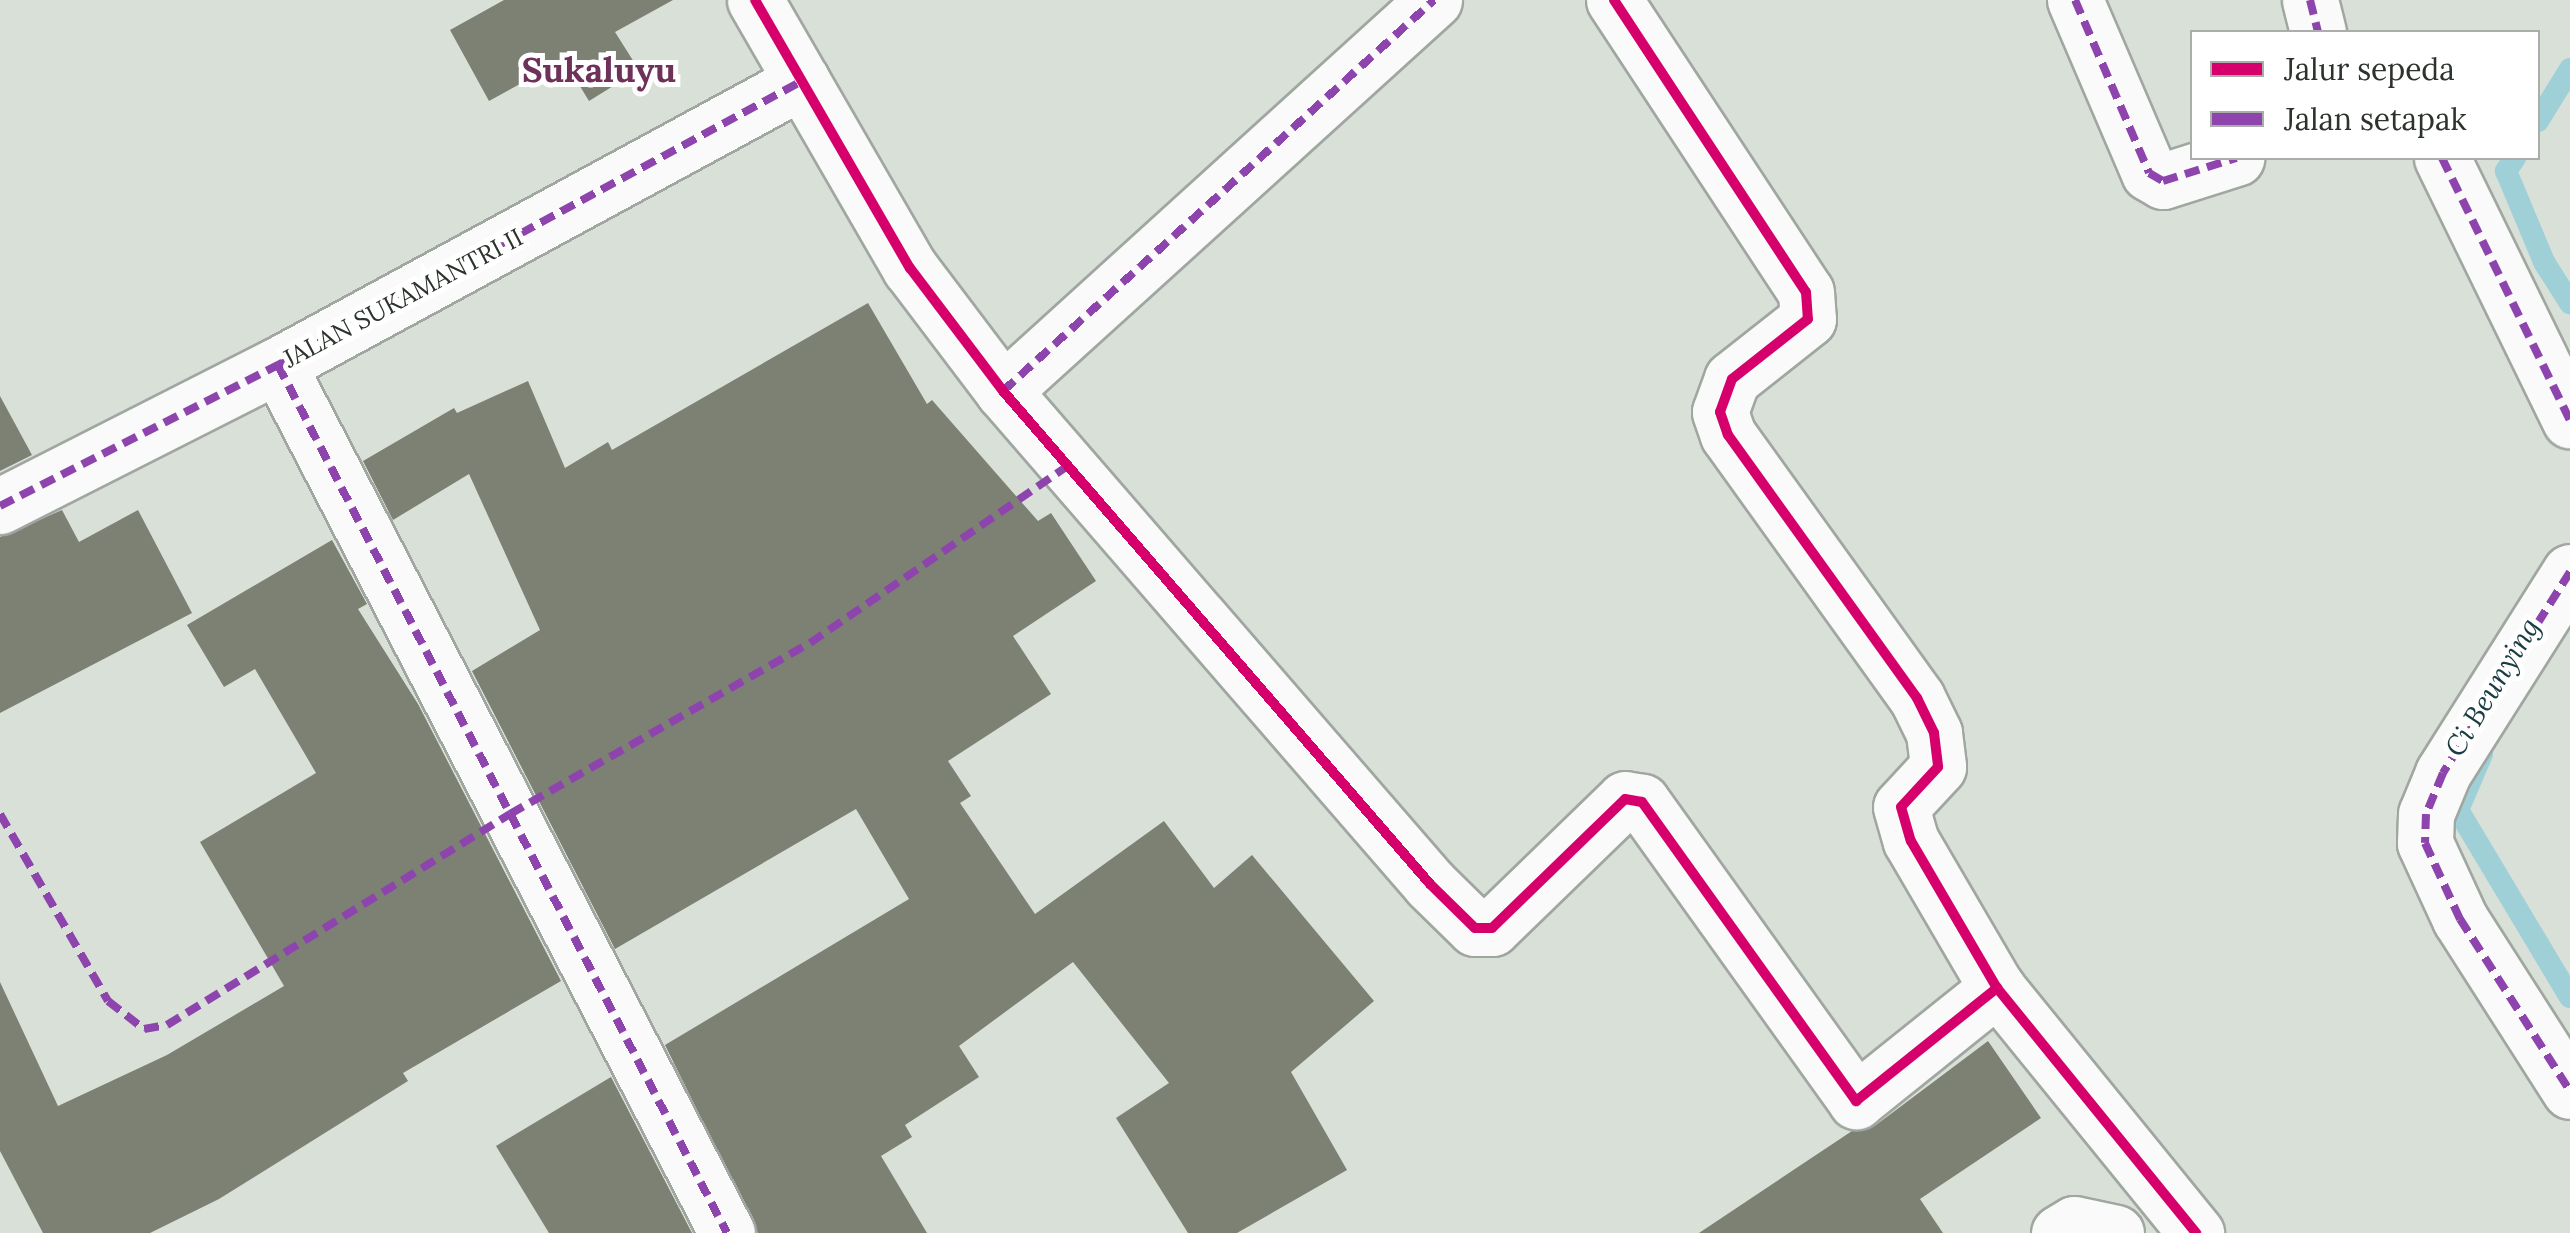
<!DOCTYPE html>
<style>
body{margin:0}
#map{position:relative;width:2570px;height:1233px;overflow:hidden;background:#d8e0d8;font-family:Lora,serif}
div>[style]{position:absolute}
.stream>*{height:22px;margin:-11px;padding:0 11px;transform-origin:11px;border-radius:11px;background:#9fd0d7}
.building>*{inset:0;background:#7c8173}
.roads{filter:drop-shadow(2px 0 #a0a6a0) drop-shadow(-2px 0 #a0a6a0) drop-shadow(0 2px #a0a6a0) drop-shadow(0 -2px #a0a6a0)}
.minor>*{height:55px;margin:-27.5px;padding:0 27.5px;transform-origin:27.5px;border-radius:27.5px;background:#f9faf9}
.quiet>*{height:8px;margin-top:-4px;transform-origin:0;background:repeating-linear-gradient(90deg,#8e44ad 0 15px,transparent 0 23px)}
.cycleway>*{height:10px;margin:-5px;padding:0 5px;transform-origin:5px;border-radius:5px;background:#d6006c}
span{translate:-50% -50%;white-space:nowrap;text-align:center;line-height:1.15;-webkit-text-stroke:10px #fff;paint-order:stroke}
.street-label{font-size:25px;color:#2c322c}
.water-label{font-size:28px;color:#1b3c42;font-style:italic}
.district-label{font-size:35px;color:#6e3159;font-weight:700}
.legend{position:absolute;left:2190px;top:30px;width:350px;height:130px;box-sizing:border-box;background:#fff;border:2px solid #abadab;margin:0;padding:12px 18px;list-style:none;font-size:30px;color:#2c322c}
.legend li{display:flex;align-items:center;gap:20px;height:50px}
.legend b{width:50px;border:2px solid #abadab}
</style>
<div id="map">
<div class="stream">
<i style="left:2538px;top:121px;width:61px;rotate:-58.4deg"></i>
<i style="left:2515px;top:158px;width:16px;rotate:125deg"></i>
<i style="left:2506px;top:171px;width:99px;rotate:67.3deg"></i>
<i style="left:2544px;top:262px;width:49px;rotate:57.6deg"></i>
<i style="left:2482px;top:754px;width:61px;rotate:113.2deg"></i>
<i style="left:2458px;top:810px;width:218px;rotate:59.1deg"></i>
</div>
<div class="building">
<i style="clip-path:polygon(504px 0,673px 0,615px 32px,639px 70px,589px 101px,564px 60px,489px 101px,450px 30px)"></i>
<i style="clip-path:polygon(868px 303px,927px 404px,932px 400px,1038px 521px,1051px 513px,1096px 581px,1013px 636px,1051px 694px,948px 761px,971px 796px,960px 803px,1035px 914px,1164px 821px,1214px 888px,1252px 855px,1374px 1001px,1291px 1072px,1347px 1170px,1237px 1233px,1188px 1233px,1116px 1118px,1169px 1083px,1073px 962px,959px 1046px,979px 1077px,905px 1125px,912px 1137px,881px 1156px,927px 1233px,758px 1233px,665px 1045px,909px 899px,856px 809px,615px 949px,472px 671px,540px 630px,469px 474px,393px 520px,363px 461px,454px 408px,457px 413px,528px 381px,565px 468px,608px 442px,612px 450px)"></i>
<i style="clip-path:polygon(0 396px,32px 455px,0 471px)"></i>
<i style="clip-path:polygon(62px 510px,79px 542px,138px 510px,192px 613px,0 713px,0 537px)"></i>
<i style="clip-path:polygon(332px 540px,367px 604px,358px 609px,418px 704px,561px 981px,403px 1073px,408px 1081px,219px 1199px,150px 1233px,43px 1233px,0 1151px,0 982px,58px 1106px,167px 1055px,284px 986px,200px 842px,316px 773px,255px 669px,224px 687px,187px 625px)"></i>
<i style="clip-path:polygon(1988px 1041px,2041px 1118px,1920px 1199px,1943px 1233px,1699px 1233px,1852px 1131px,1876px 1125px)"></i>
<i style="clip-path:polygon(611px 1077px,692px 1233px,549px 1233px,496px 1146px)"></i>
</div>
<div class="roads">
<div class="minor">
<i style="left:755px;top:0;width:310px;rotate:60deg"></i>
<i style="left:910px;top:268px;width:154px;rotate:52.9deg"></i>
<i style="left:1003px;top:391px;width:652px;rotate:49.1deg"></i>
<i style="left:1430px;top:884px;width:63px;rotate:44.4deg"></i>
<i style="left:1475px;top:928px;width:17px"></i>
<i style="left:1492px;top:928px;width:185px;rotate:-44.1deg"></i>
<i style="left:1625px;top:799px;width:17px;rotate:10deg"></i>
<i style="left:1642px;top:802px;width:368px;rotate:54.4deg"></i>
<i style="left:1856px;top:1101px;width:181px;rotate:-38.7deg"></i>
<i style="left:1614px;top:0;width:349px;rotate:56.7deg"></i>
<i style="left:1806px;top:292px;width:27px;rotate:86deg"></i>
<i style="left:1808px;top:319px;width:97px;rotate:141.7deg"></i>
<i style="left:1732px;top:379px;width:35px;rotate:110deg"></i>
<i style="left:1720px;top:412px;width:24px;rotate:71deg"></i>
<i style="left:1728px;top:435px;width:324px;rotate:54.3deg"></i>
<i style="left:1917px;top:698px;width:39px;rotate:64deg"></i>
<i style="left:1934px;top:733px;width:34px;rotate:83deg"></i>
<i style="left:1938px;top:767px;width:54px;rotate:132.8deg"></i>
<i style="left:1901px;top:807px;width:35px;rotate:74deg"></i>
<i style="left:1911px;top:841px;width:170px;rotate:59.7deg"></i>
<i style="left:1997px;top:988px;width:316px;rotate:50.9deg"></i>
<i style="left:2075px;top:0;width:188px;rotate:66.8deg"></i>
<i style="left:2149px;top:173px;width:16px;rotate:30deg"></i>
<i style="left:2163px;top:181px;width:77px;rotate:-17.5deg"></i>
<i style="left:2310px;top:0;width:33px;rotate:76deg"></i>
<i style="left:2442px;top:158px;width:292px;rotate:64deg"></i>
<i style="left:278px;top:365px;width:977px;rotate:62.65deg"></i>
<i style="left:1003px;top:391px;width:582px;rotate:-42.21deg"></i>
<i style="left:0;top:506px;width:312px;rotate:-26.9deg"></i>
<i style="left:278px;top:365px;width:596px;rotate:-28.46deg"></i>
<i style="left:2570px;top:572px;width:238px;rotate:122.3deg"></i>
<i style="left:2443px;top:773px;width:44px;rotate:112.5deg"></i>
<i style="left:2426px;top:814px;width:29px;rotate:92deg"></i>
<i style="left:2425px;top:843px;width:84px;rotate:65.3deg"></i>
<i style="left:2460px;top:919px;width:204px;rotate:57.4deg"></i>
<i style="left:2059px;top:1233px;width:17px;rotate:-31deg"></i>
<i style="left:2074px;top:1224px;width:43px;rotate:12.1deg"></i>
</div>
</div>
<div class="quiet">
<i style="left:2075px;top:0;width:188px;rotate:66.8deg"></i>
<i style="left:2149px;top:173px;width:16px;rotate:30deg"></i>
<i style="left:2163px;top:181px;width:77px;rotate:-17.5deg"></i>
<i style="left:2310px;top:0;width:33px;rotate:76deg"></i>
<i style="left:2442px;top:158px;width:292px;rotate:64deg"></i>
<i style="left:278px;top:365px;width:977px;rotate:62.65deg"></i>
<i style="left:1003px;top:391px;width:582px;rotate:-42.21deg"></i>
<i style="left:0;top:506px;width:312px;rotate:-26.9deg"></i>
<i style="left:278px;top:365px;width:596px;rotate:-28.46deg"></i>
<i style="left:2570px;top:572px;width:238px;rotate:122.3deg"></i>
<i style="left:2443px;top:773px;width:44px;rotate:112.5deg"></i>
<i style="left:2426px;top:814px;width:29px;rotate:92deg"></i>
<i style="left:2425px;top:843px;width:84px;rotate:65.3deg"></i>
<i style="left:2460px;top:919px;width:204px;rotate:57.4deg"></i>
<i style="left:0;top:814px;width:216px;rotate:60deg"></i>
<i style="left:108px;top:1001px;width:46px;rotate:37.9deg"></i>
<i style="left:144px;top:1029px;width:23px;rotate:-10deg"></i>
<i style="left:167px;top:1025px;width:403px;rotate:-31.6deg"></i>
<i style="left:510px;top:814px;width:345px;rotate:-29.7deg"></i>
<i style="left:810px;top:643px;width:313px;rotate:-34.5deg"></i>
</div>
<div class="cycleway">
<i style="left:755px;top:0;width:310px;rotate:60deg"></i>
<i style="left:910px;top:268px;width:154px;rotate:52.9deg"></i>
<i style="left:1003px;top:391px;width:652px;rotate:49.1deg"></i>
<i style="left:1430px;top:884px;width:63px;rotate:44.4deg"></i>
<i style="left:1475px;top:928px;width:17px"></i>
<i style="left:1492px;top:928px;width:185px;rotate:-44.1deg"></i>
<i style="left:1625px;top:799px;width:17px;rotate:10deg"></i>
<i style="left:1642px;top:802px;width:368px;rotate:54.4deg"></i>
<i style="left:1856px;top:1101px;width:181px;rotate:-38.7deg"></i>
<i style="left:1614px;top:0;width:349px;rotate:56.7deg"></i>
<i style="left:1806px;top:292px;width:27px;rotate:86deg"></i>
<i style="left:1808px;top:319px;width:97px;rotate:141.7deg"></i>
<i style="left:1732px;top:379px;width:35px;rotate:110deg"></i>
<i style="left:1720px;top:412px;width:24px;rotate:71deg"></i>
<i style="left:1728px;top:435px;width:324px;rotate:54.3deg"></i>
<i style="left:1917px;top:698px;width:39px;rotate:64deg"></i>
<i style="left:1934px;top:733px;width:34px;rotate:83deg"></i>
<i style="left:1938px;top:767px;width:54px;rotate:132.8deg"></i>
<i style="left:1901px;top:807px;width:35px;rotate:74deg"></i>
<i style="left:1911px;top:841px;width:170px;rotate:59.7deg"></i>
<i style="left:1997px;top:988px;width:316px;rotate:50.9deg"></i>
</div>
<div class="street-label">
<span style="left:403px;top:298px;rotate:-28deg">JALAN SUKAMANTRI II</span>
</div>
<div class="water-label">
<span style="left:2492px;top:687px;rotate:-59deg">Ci Beunying</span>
</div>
<div class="district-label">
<span style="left:599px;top:70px">Sukaluyu</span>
</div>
<ul class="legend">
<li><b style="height:12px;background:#d6006c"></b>Jalur sepeda</li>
<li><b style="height:12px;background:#8e44ad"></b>Jalan setapak</li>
</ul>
</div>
